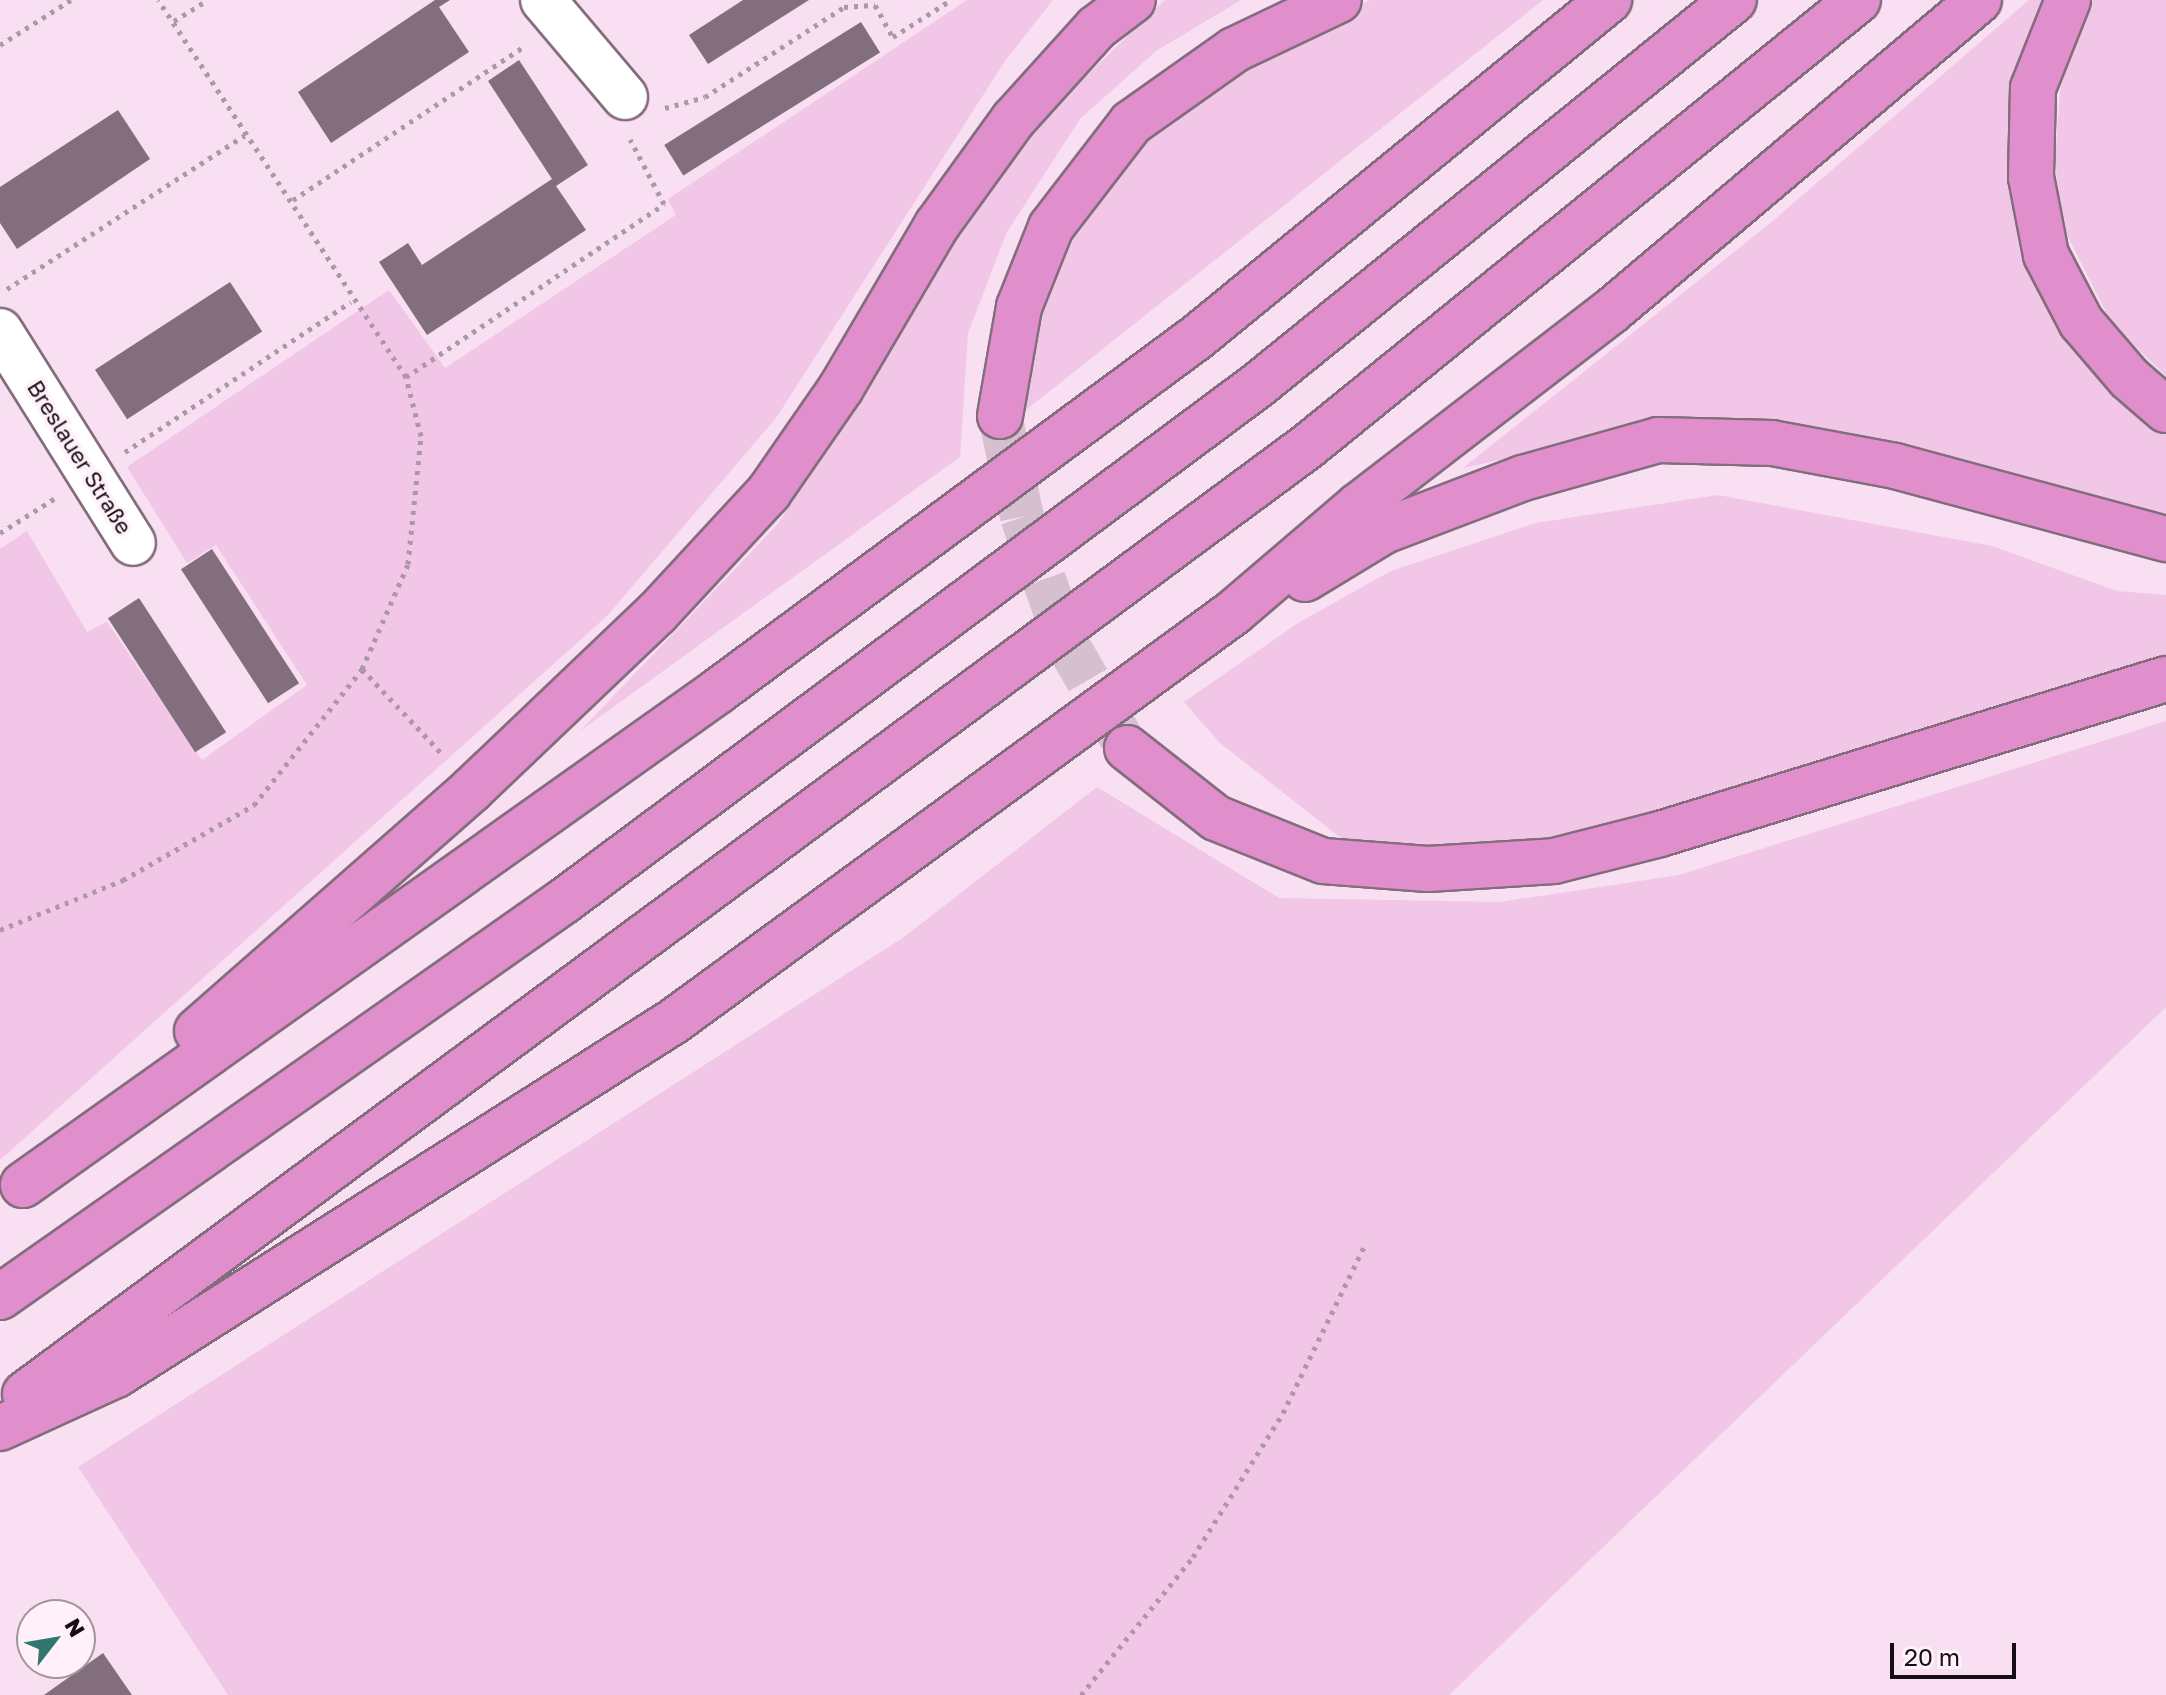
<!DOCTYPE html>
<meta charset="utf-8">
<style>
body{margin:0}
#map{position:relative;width:2166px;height:1695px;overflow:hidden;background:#f8dff1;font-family:"Golos Text",sans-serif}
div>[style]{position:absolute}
.green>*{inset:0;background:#f1c6e6}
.building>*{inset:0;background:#836e7e;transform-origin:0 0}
.highway-tunnel>*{height:44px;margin-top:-22px;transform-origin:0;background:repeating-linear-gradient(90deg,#d6c0d0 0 44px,transparent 0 66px)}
.path>*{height:5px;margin-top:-2.5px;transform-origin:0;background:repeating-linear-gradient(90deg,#ac98a6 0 4px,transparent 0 10px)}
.roads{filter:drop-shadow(2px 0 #836d7d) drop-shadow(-2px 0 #836d7d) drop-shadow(0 2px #836d7d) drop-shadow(0 -2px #836d7d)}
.minor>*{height:44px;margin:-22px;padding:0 22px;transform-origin:22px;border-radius:22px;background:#fff}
.highway>*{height:44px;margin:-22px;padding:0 22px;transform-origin:22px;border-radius:22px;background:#e08fcc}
span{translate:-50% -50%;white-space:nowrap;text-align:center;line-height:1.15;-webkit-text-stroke:7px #fff0fa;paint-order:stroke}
.street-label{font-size:22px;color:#160e14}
.north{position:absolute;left:16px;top:1599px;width:80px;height:80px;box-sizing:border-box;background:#fff0fa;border:2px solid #a2969e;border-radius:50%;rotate:59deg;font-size:22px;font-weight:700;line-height:32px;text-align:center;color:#160e14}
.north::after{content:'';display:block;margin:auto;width:28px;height:36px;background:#307770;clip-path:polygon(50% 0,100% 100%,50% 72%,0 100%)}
.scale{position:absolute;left:1890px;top:1643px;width:126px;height:36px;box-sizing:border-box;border:4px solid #160e14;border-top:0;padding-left:10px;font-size:24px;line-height:28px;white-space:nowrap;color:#160e14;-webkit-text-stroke:6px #fff0fa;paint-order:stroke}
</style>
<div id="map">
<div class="green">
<i style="clip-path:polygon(967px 0,1053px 0,1005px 61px,776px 418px,607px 616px,0 1160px,0 549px,27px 531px,87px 632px,107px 622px,202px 760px,307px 685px,216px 545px,187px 563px,127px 467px,389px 290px,445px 368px,676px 215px,668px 199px)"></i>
<i style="clip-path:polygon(1165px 0,1241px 0,1156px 51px,1080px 119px,1007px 232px,968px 333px,960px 457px,580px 731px,778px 524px,1016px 144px)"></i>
<i style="clip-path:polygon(1370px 0,1543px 0,1022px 413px,1047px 286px,1106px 176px,1180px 98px)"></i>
<i style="clip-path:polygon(2029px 0,2052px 0,2020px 220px,2166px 426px,2166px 531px,1627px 432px,1463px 468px,1768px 225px)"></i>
<i style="clip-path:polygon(2093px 0,2166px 0,2166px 376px,2112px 324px,2061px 223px,2055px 159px,2061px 78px)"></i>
<i style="clip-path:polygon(1718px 495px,1992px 546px,2117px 591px,2166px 595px,2166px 662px,1562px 844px,1355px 849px,1220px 743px,1184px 702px,1298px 623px,1391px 571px,1536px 523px)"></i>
<i style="clip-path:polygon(2166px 721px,2166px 1007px,1449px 1695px,228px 1695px,78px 1467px,904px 937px,1097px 787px,1279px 898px,1500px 902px,1679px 875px)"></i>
</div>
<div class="building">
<i style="clip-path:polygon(435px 0,450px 0,439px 7px,469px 52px,331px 143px,298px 92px)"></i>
<i style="clip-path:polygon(743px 0,809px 0,708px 64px,689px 35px)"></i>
<i style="left:861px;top:22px;width:36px;height:232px;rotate:58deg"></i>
<i style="clip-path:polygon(519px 60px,588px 165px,556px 186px,586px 230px,427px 335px,379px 262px,408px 243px,422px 265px,552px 179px,488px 81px)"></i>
<i style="clip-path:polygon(118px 110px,150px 159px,17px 249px,0 223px,0 187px)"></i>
<i style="left:230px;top:282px;width:59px;height:161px;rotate:57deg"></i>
<i style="left:212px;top:549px;width:160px;height:37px;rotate:57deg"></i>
<i style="left:139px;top:598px;width:160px;height:37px;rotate:57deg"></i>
<i style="clip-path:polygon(103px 1653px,132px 1695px,44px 1695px)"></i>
</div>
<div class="highway-tunnel">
<i style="left:1000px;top:416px;width:103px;rotate:77.7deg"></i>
<i style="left:1022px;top:517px;width:133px;rotate:70.6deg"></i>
<i style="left:1066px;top:642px;width:122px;rotate:60.1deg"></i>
</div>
<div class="path">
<i style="left:174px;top:21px;width:39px;rotate:-32deg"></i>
<i style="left:0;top:45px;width:84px;rotate:-32.4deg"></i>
<i style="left:665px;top:108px;width:41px;rotate:-15.4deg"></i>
<i style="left:705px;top:97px;width:166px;rotate:-32.9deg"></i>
<i style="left:844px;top:7px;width:31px;rotate:-4deg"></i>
<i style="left:875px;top:5px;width:37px;rotate:61deg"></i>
<i style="left:893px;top:37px;width:69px;rotate:-32.5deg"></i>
<i style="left:293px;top:200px;width:278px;rotate:-33.6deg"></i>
<i style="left:7px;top:289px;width:283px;rotate:-32.9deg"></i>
<i style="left:406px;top:377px;width:311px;rotate:-33.8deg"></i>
<i style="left:664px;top:204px;width:73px;rotate:-117.6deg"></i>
<i style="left:125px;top:452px;width:271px;rotate:-33.6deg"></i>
<i style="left:0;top:533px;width:67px;rotate:-32.3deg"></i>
<i style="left:362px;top:669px;width:120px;rotate:46.7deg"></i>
<i style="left:0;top:930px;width:133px;rotate:-22.1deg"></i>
<i style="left:123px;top:880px;width:151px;rotate:-29.8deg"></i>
<i style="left:254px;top:805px;width:174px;rotate:-51.5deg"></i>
<i style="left:362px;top:669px;width:115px;rotate:-66.3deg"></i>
<i style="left:408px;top:564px;width:129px;rotate:-84.2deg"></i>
<i style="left:421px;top:436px;width:61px;rotate:-104.3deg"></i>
<i style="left:406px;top:377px;width:451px;rotate:-123.3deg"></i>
<i style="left:1081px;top:1695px;width:178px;rotate:-50.9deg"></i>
<i style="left:1193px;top:1557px;width:170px;rotate:-58deg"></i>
<i style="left:1283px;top:1413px;width:189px;rotate:-64deg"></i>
</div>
<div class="roads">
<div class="minor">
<i style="left:543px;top:0;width:127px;rotate:49.8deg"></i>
<i style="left:0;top:331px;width:250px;rotate:57.9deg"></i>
</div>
<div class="highway">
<i style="left:2068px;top:0;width:95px;rotate:111.7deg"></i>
<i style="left:2033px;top:88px;width:89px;rotate:91.3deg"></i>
<i style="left:2031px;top:177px;width:79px;rotate:79.1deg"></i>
<i style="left:2046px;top:255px;width:76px;rotate:62.4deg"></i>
<i style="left:2081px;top:322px;width:74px;rotate:49.4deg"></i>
<i style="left:2129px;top:378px;width:49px;rotate:40.9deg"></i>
<i style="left:1000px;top:416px;width:111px;rotate:-80.1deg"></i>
<i style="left:1019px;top:307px;width:86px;rotate:-68.2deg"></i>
<i style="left:1051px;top:227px;width:131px;rotate:-52.4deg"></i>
<i style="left:1131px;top:123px;width:126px;rotate:-35.3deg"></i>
<i style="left:1234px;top:50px;width:116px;rotate:-25.5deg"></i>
<i style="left:1305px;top:579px;width:92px;rotate:-31.3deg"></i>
<i style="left:1384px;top:531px;width:149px;rotate:-20.9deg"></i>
<i style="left:1523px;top:478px;width:140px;rotate:-15.7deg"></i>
<i style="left:1658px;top:440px;width:114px;rotate:1.5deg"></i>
<i style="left:1772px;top:443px;width:125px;rotate:10.6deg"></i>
<i style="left:1895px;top:466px;width:281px;rotate:15.1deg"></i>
<i style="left:1127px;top:748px;width:113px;rotate:38.2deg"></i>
<i style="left:1216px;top:818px;width:115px;rotate:21.9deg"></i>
<i style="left:1323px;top:861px;width:105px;rotate:4.4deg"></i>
<i style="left:1428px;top:869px;width:126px;rotate:-3.6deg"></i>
<i style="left:1554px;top:861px;width:109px;rotate:-14.3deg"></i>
<i style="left:1660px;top:834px;width:529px;rotate:-17.03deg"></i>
<i style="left:197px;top:1031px;width:365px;rotate:-41.3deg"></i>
<i style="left:471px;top:790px;width:257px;rotate:-43.6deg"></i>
<i style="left:657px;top:613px;width:165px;rotate:-47.2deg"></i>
<i style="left:769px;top:492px;width:126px;rotate:-55.3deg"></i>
<i style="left:841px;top:388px;width:189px;rotate:-59.5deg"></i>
<i style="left:937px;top:225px;width:130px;rotate:-54.1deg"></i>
<i style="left:1013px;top:120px;width:124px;rotate:-47.9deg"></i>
<i style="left:1096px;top:28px;width:46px;rotate:-37.1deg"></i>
<i style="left:23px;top:1185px;width:853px;rotate:-35.4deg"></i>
<i style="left:718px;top:691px;width:594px;rotate:-36.45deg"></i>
<i style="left:1196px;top:338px;width:534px;rotate:-39.3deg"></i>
<i style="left:0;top:1297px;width:689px;rotate:-35.07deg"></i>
<i style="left:564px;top:901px;width:865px;rotate:-36.63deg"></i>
<i style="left:1258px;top:385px;width:612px;rotate:-38.97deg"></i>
<i style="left:25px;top:1394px;width:1595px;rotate:-36.46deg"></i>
<i style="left:1308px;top:446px;width:708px;rotate:-39.04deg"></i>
<i style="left:0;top:1428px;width:128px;rotate:-24.6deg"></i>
<i style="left:116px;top:1375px;width:661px;rotate:-32.39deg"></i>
<i style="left:674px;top:1021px;width:693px;rotate:-36.14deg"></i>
<i style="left:1234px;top:612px;width:163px;rotate:-40.5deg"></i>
<i style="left:1358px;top:506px;width:318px;rotate:-37.6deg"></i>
<i style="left:1610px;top:312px;width:483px;rotate:-40.2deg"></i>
</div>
</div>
<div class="street-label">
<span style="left:80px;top:457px;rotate:58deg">Breslauer Straße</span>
</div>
<div class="north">N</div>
<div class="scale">20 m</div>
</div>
